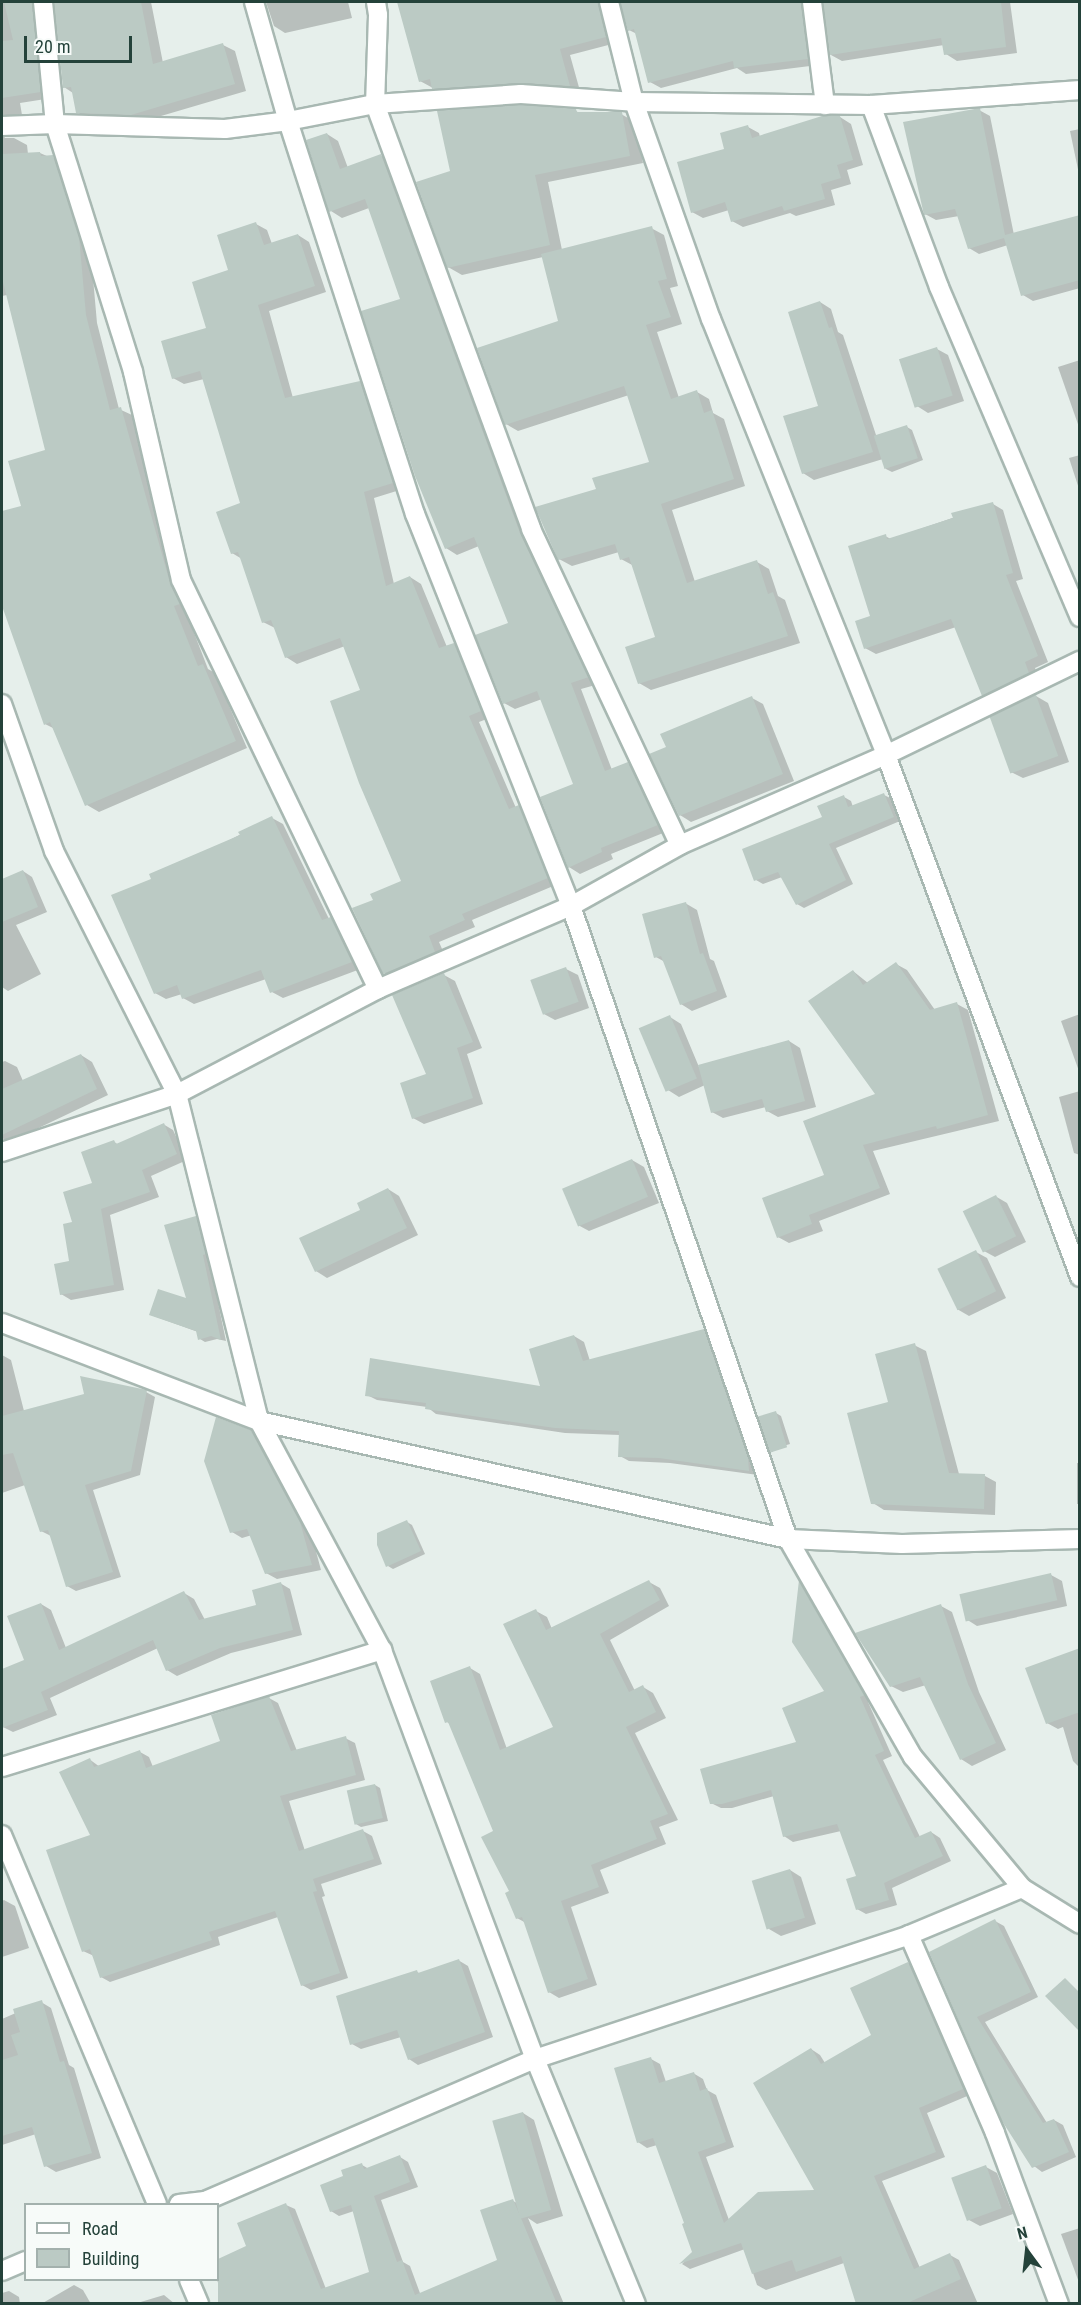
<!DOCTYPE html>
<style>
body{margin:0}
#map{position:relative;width:1081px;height:2305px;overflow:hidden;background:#e6efeb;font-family:"Roboto Condensed",sans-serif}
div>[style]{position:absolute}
.shadow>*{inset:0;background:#0003;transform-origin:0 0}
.building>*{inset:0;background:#bbcac4;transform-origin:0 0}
.roads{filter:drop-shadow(2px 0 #a8b8b2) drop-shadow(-2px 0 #a8b8b2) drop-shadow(0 2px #a8b8b2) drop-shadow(0 -2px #a8b8b2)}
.minor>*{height:18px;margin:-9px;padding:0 9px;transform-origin:9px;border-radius:9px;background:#fff}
.tertiary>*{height:18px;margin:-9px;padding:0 9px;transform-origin:9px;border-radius:9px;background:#fff}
span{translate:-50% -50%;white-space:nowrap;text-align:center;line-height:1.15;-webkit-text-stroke:6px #f7fbf9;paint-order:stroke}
.frame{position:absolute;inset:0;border:3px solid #24423a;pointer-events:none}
.legend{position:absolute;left:24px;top:2203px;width:195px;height:78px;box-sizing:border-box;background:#f7fbf9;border:2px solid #a3b1ad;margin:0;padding:8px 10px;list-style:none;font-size:18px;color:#24423a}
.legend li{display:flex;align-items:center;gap:12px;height:30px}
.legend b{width:30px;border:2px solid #a3b1ad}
.north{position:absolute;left:997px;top:2221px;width:60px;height:60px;-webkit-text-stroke:4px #f7fbf9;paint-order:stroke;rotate:345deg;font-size:16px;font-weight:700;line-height:24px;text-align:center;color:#24423a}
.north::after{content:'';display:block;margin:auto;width:21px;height:27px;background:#24423a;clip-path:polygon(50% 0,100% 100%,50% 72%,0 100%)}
.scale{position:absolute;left:24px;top:36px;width:108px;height:27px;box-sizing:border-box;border:3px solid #24423a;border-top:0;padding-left:8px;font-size:18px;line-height:21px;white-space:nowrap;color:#24423a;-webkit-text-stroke:4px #f7fbf9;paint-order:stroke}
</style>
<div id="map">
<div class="shadow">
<i style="clip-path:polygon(2px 2px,48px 2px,52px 98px,20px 103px,23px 121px,2px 133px,5px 138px,14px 138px,27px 145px,28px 154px,40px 153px,65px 164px,90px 244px,97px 323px,119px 409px,132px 415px,182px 591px,191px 611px,186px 612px,208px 669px,215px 673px,247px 748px,99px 812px,87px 805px,55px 729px,45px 724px,2px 585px,2px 513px,23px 507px,46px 451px,7px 295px,2px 296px)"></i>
<i style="clip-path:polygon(56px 2px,151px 2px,163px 63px,223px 45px,235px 51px,246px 91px,144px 121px,89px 119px,77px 112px,73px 93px,64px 87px)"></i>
<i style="clip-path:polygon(266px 2px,348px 2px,352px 18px,285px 33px,274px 26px)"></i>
<i style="clip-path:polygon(398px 2px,600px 2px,609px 7px,616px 43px,570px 55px,580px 91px,444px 94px,420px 81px)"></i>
<i style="clip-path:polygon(629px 2px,815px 2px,818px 65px,746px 74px,737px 68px,661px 88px,650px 82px,637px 34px,629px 30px,622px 3px)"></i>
<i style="clip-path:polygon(825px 2px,1010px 2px,1017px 53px,957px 61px,946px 54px,944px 45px,842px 61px,831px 55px)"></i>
<i style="clip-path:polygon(979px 110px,990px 116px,1014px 235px,1080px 217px,1080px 288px,1033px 301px,1023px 295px,1008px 245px,979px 254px,969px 248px,959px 216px,936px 220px,925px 214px)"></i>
<i style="clip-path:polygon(576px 111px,581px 114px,621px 114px,635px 122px,643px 163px,548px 182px,562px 250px,651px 228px,664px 235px,678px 286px,670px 288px,682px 324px,657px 332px,679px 398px,697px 392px,709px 399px,713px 413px,724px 419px,745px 486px,672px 510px,695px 582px,757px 562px,769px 569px,778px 596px,785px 600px,800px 643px,651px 690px,639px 683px,657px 638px,634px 566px,621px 559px,619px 552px,572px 566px,559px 559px,597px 490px,651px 463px,629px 395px,518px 431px,506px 424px,559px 322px,543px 257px,462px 275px,448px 267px,452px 172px)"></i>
<i style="clip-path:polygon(840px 117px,851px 124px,863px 165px,847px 170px,851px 184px,831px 190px,835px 205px,796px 216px,790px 213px,743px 227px,732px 221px,729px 210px,703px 218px,692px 212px,726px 150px,748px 127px,759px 133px,760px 137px)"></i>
<i style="clip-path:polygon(1080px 129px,1080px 179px,1070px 131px)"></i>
<i style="clip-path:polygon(327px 134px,338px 141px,348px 168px,381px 156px,392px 162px,599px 684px,581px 689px,612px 770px,628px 764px,640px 770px,668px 831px,611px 854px,613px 859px,580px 874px,569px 867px,575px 785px,542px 699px,515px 709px,504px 703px,510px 624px,479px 546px,457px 555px,446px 548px,402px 300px,369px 208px,342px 218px,331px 211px)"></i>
<i style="clip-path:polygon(256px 224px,267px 230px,272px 244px,298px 235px,309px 242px,326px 292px,269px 311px,293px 398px,360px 382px,371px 389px,403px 489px,374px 498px,394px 584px,410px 577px,421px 584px,447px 647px,454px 644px,465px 651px,492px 717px,479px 722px,516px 808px,530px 813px,558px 884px,472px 920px,475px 927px,439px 942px,446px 958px,396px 980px,385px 973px,354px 909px,375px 901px,403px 882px,361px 691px,345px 646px,297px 664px,286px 657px,275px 628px,263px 622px,242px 559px,232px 553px,242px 504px,204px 379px,184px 384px,173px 378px,207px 329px,230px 271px)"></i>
<i style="clip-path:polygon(820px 302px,831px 309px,838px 332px,843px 335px,877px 438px,907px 427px,912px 430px,923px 460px,892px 472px,886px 469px,883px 459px,814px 480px,803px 473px,819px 406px)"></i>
<i style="clip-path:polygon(937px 349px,948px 355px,964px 401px,928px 413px,917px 406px)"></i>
<i style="clip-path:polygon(1080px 360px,1080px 430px,1058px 367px)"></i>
<i style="clip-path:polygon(1080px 455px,1080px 492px,1069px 458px)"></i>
<i style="clip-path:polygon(993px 504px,1003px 510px,1023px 579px,1016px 581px,1048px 662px,1035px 668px,1039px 679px,994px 701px,984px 695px,956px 627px,876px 654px,865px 648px,885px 536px,891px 539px)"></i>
<i style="clip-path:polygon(1036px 696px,1048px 703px,1069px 762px,1023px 778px,1011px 772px)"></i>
<i style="clip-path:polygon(752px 698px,763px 704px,794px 781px,691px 822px,680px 815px,668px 748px)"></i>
<i style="clip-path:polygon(884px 795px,892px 799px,900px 821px,836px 848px,853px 884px,804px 908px,797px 904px,782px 877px,763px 884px,756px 880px,844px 797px,851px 801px,853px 807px)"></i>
<i style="clip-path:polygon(272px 818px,283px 824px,329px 919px,342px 925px,363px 968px,283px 998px,272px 992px,266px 979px,194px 1004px,183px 998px,182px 994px,166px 999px,155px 993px,153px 880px)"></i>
<i style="clip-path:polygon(23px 871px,32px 877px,47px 912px,16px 925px,41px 974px,8px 991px,2px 987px,2px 880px)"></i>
<i style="clip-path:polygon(685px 903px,697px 910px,710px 959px,714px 961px,727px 997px,692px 1011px,681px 1004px,665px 962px,656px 957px)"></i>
<i style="clip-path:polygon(896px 964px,907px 970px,935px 1010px,957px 1004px,968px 1010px,999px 1121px,873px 1151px,890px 1194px,819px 1221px,823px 1231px,789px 1243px,778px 1237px,826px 1176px,877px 1095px,853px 971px,868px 983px)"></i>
<i style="clip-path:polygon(566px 969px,578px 975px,589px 1008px,555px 1020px,544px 1014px)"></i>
<i style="clip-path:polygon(444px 975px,455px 981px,482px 1048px,467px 1054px,483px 1104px,424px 1124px,413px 1118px,428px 1075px)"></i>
<i style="clip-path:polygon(1080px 1014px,1080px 1074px,1061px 1021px)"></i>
<i style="clip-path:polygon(670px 1017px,681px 1024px,699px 1067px,789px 1041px,800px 1048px,816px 1107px,778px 1117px,767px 1111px,766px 1107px,723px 1118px,712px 1112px,705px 1085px,679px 1097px,668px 1090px)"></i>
<i style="clip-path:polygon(81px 1055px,92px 1062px,108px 1095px,9px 1142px,2px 1138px,2px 1062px,5px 1061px,17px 1067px,23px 1081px)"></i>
<i style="clip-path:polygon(1080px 1091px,1080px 1155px,1074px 1153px,1059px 1097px)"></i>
<i style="clip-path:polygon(163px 1124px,173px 1130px,187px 1160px,151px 1176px,159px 1197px,110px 1215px,124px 1290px,71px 1300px,61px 1294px,71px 1262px,73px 1223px,114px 1142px,119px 1145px)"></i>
<i style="clip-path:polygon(632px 1160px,644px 1167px,659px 1203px,589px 1231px,578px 1225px)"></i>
<i style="clip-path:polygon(388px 1189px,399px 1196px,418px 1235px,327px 1278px,316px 1271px)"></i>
<i style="clip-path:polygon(995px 1196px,1007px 1203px,1026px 1242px,995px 1257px,984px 1251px)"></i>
<i style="clip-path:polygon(196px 1218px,201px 1221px,226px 1341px,217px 1339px,205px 1342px,200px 1339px,198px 1332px,151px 1315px,188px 1300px)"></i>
<i style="clip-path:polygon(976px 1252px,987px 1258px,1006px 1298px,969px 1316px,957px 1309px)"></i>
<i style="clip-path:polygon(704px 1331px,713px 1336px,758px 1475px,670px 1463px,629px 1461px,620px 1456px,620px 1435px,565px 1433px,436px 1414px,427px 1407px,377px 1400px,367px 1395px,542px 1388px,574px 1336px,584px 1342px,590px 1361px)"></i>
<i style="clip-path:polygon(914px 1345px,926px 1351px,959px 1474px,985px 1476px,996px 1482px,995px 1515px,884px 1510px,873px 1503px,890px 1403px)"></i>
<i style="clip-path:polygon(2px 1355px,11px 1360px,24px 1411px,146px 1392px,155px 1397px,140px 1475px,93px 1490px,121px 1577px,76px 1591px,67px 1586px,51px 1536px,41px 1531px,25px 1485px,2px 1493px)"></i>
<i style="clip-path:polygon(776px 1413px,781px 1416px,790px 1444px,773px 1449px,773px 1452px,771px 1451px)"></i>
<i style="clip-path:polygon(250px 1431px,261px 1438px,310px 1529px,321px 1570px,277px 1579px,266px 1573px,252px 1535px,242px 1538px,232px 1532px)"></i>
<i style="left:1077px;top:1463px;width:3px;height:41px"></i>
<i style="clip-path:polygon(407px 1522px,412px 1525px,425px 1554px,393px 1569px,388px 1566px)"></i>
<i style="clip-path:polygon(1051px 1575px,1062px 1581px,1067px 1606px,977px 1626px,966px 1619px)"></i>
<i style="clip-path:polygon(649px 1582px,660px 1588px,669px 1606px,610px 1640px,635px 1691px,643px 1687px,653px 1693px,666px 1718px,635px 1733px,678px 1820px,659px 1827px,666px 1844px,600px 1870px,609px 1893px,571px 1907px,597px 1985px,559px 1998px,549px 1992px,526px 1923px,517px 1918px,495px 1832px,450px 1724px,447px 1722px,470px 1668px,480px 1674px,507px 1749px,555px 1728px,536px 1611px,547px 1617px,552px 1629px)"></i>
<i style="clip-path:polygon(280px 1583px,290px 1589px,302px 1635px,231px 1653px,177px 1676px,167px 1670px,158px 1648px,50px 1698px,57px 1715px,13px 1732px,3px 1727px,2px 1671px,26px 1661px,41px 1604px,51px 1610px,66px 1648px,184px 1593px,194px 1599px,205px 1620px,258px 1606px)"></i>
<i style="clip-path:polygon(800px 1583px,808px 1588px,873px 1701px,868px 1702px,892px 1756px,883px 1760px,920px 1837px,931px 1832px,940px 1838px,951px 1861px,892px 1888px,897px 1905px,866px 1914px,857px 1909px,858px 1877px,841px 1831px,793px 1842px,784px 1836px,774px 1796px,732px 1808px,721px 1808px,711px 1803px,798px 1743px,826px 1692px)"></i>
<i style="clip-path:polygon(941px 1606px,952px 1612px,979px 1692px,1006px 1750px,972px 1766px,961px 1759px,926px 1685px,903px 1692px,891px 1686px)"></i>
<i style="clip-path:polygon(1080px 1651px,1080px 1768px,1073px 1761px,1063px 1727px,1058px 1729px,1047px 1723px)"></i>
<i style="clip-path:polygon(269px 1698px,278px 1703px,297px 1751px,345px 1738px,355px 1743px,365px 1780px,289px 1801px,305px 1851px,363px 1831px,372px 1836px,382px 1864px,321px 1884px,325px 1896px,322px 1897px,348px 1978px,311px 1990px,302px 1985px,278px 1917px,218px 1937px,220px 1945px,110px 1982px,101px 1977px,94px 1956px,83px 1951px,92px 1836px,89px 1759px,100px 1767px,140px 1752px,149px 1757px,153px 1767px,222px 1742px)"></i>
<i style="clip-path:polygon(375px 1785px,380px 1788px,388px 1821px,361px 1827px,356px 1824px)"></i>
<i style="clip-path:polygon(790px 1870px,801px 1877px,816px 1924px,781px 1936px,769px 1929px)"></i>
<i style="clip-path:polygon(4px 1900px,15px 1906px,29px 1948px,2px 1957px,2px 1901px)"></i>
<i style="clip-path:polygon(995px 1921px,1004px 1926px,1038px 1997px,985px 2022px,1047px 2123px,1054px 2120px,1063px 2125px,1076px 2157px,1042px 2172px,1034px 2166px,931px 1953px)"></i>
<i style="clip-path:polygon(458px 1960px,468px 1966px,493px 2037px,418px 2065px,409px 2059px,401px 2037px,361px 2049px,352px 2044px,417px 1972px,421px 1974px)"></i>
<i style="clip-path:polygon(908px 1963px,918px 1969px,972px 2094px,927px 2113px,945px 2157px,882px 2181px,920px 2268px,950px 2255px,959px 2260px,978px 2304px,858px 2304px,844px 2263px,766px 2290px,757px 2285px,745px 2249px,690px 2269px,682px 2264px,693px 2253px,686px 2224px,657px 2145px,647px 2148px,638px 2142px,651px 2059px,660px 2064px,666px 2082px,693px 2073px,703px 2079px,707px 2090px,716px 2095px,734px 2147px,706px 2157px,729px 2220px,816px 2192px,811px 2049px,820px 2055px,825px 2063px,873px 2036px)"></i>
<i style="clip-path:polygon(41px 2002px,51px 2008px,69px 2065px,74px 2068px,101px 2158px,56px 2172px,46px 2166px,36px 2134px,2px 2145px,2px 2019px)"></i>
<i style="clip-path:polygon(523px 2113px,534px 2120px,563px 2216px,537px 2224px,528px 2218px,564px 2304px,442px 2304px,499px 2261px,513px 2201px,523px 2206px)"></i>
<i style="clip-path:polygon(400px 2157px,408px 2162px,418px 2187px,381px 2200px,403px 2262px,410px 2266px,424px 2304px,226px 2304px,217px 2280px,218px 2260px,248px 2247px,286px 2205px,295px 2209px,326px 2289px,371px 2273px,354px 2211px,339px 2216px,331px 2211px,345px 2177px,362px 2165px,369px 2169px)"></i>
<i style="clip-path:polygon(986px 2167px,997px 2173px,1013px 2214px,980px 2226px,969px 2220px)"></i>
<i style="clip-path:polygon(1080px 2228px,1080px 2285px,1061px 2234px)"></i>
<i style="clip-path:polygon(74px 2285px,83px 2290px,91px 2304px,41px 2304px)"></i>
<i style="clip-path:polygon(9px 2291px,19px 2297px,20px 2304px,2px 2304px,2px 2293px)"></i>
<i style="clip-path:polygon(164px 2295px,175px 2304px,134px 2304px)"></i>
</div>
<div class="building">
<i style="clip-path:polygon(4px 2px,32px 2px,41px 92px,2px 98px,2px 41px,13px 40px)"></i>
<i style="clip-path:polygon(54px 2px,141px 2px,153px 64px,223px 43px,235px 84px,131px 115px,76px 113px,71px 87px,63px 88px)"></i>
<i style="clip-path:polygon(397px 2px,598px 2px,606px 37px,560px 49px,570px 86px,520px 83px,432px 89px,430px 79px,419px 82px)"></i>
<i style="clip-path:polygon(620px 2px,801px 2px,808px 59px,734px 68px,733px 61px,648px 83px,634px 29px,628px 31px)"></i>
<i style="clip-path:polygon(823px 2px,1001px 2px,1006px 47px,944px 55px,941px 38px,830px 55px)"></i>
<i style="clip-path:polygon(521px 105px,576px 109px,577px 112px,622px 112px,630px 156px,535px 175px,550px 245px,447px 268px,416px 182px,450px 171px,437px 111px)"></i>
<i style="clip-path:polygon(980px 108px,1005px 235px,1080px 215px,1080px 280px,1021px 296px,1004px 238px,968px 249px,955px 209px,924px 215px,903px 122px)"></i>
<i style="clip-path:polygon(822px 116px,840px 116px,853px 160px,837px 165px,841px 178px,821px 184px,825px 199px,784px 211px,782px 206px,731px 222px,725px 202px,691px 213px,677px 162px,724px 149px,720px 133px,748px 125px,752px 138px)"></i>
<i style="clip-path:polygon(327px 133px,340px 169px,381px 154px,520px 533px,589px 677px,571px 683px,605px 771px,628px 762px,658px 825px,601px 848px,602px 852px,568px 868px,540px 797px,573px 784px,537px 691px,503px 704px,475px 635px,508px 623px,474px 537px,445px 549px,415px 476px,361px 311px,400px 299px,365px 199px,329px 212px,306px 140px)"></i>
<i style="clip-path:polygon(40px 152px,41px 156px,53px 155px,79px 236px,86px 315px,110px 410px,121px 407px,170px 583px,180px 604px,174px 606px,198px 666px,203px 664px,236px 741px,85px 806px,50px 722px,44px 725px,2px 606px,2px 511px,21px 506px,8px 461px,45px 450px,2px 278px,2px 154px)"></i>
<i style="clip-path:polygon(256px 222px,264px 245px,298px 234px,315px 286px,258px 305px,285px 398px,360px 381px,393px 483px,364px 492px,386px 586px,410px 576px,439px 648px,454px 643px,481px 711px,469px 716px,509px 809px,519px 805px,548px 878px,462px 914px,465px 920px,429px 936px,435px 952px,383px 974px,352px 908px,373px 900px,370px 894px,401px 881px,359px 783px,330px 701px,360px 690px,340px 638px,285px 658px,271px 620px,262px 623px,238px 552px,231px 554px,216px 512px,240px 503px,200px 371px,172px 379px,161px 341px,206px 328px,192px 282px,228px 270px,217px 235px)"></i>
<i style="clip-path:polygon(652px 226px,667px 279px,658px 281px,671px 317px,646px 325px,671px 399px,697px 390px,704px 413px,712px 410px,734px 479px,661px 504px,687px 583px,757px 560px,768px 594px,773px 592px,788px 636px,638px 684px,625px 647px,655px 637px,629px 557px,620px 560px,615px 544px,558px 560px,535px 507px,596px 489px,592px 478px,649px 462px,624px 386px,505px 425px,477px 348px,558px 321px,541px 254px)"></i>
<i style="clip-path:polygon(820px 301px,829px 328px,832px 327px,873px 452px,802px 474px,783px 416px,818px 406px,788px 312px)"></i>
<i style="left:937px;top:347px;width:51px;height:40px;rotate:72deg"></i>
<i style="left:907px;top:425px;width:35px;height:35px;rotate:72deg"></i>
<i style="clip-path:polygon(993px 502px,1013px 573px,1006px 575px,1038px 656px,1025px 662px,1029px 673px,982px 696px,951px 619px,864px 649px,855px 621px,870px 616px,848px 546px,886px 534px,887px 539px,953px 518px,951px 513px)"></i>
<i style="left:1036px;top:695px;width:65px;height:51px;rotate:70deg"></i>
<i style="clip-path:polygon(752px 696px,783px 774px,679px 816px,649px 754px,666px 747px,660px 734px)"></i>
<i style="clip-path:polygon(884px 793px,894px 817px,829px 844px,846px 880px,796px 905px,778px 872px,754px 881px,742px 849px,822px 817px,817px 806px,844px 795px,848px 807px)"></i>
<i style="clip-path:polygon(272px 816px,322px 920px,331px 917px,352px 962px,270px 993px,261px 970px,182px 999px,177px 985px,154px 994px,111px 895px,151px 879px,149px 874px,240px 835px,238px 832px)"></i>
<i style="clip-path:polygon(23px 870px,38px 907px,2px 922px,2px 879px)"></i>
<i style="clip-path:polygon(686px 902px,700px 954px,703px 953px,717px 991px,680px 1005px,661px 956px,654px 958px,642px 914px)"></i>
<i style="clip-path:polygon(896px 962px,930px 1010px,957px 1002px,988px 1115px,937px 1129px,936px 1126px,863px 1145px,880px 1188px,809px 1215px,812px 1224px,777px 1238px,762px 1198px,824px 1175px,803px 1121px,875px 1094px,808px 1001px,853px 970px,863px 985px)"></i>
<i style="left:566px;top:967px;width:37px;height:38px;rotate:70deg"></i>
<i style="clip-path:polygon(444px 973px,473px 1042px,457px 1048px,473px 1098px,412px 1119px,400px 1083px,426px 1074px,392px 995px)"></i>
<i style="left:670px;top:1015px;width:69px;height:34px;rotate:67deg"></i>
<i style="clip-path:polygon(789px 1040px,805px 1101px,766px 1112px,762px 1099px,711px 1113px,698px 1065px)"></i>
<i style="clip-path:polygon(81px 1054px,97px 1089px,2px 1135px,2px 1089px)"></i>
<i style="clip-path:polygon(164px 1123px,177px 1154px,142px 1170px,150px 1192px,101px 1209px,114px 1285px,60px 1295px,54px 1264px,69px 1261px,63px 1224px,72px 1222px,63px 1192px,92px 1183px,81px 1152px,114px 1140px,116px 1144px)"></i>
<i style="left:632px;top:1159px;width:41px;height:76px;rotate:67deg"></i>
<i style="clip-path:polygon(388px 1188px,407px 1228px,315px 1272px,299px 1238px,360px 1210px,357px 1203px)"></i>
<i style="left:996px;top:1195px;width:46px;height:37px;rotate:64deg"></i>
<i style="clip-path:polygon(196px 1216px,206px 1254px,203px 1255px,221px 1340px,211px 1336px,198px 1340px,196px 1331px,149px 1315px,158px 1289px,186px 1298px,164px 1225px)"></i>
<i style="left:976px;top:1250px;width:46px;height:43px;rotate:64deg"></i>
<i style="clip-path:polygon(704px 1329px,748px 1458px,749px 1471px,659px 1458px,618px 1457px,619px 1431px,555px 1428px,425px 1409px,426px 1403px,365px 1396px,370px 1358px,540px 1386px,529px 1349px,574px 1335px,583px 1361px)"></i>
<i style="clip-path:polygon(915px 1343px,949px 1473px,985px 1474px,984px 1509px,871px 1504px,847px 1413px,888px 1402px,875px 1354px)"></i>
<i style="clip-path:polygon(80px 1376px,147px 1390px,131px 1471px,85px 1485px,113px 1572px,66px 1587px,48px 1530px,40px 1532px,13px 1453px,2px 1455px,2px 1416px,84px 1394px)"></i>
<i style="left:776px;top:1411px;width:38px;height:19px;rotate:73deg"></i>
<i style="clip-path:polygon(216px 1417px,251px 1430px,300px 1522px,312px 1565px,265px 1574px,247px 1529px,230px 1533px,204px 1461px)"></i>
<i style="clip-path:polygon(407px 1520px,421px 1551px,386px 1567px,377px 1545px,377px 1533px)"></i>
<i style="left:1051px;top:1573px;width:28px;height:94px;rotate:77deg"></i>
<i style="clip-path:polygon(649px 1580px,660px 1600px,600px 1634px,629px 1692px,643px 1685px,656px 1712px,626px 1727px,668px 1814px,650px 1821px,657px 1839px,591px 1865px,599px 1887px,561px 1901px,588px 1979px,548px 1993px,522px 1917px,516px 1919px,505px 1893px,509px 1891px,481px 1837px,493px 1831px,448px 1722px,445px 1723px,430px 1681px,470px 1666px,500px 1750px,553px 1727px,503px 1624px,536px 1609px,546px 1630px)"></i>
<i style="clip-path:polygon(799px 1580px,865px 1695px,860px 1697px,884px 1751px,875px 1755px,915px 1838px,931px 1831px,943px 1856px,884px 1883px,889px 1900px,856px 1910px,846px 1879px,856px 1876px,837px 1824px,783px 1837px,771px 1790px,722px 1804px,710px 1804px,700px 1769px,796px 1742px,782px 1708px,824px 1691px,792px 1642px)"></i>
<i style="clip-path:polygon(281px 1582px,293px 1630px,220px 1648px,166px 1671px,153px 1640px,41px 1692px,48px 1710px,2px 1728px,2px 1669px,24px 1660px,7px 1616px,41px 1603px,59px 1650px,184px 1591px,199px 1620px,256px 1605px,252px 1590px)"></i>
<i style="clip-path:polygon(941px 1604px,968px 1684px,996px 1743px,960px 1760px,920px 1677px,890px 1687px,855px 1633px)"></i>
<i style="clip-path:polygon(1080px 1648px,1080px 1712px,1046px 1724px,1025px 1668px)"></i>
<i style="clip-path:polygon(269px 1696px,291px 1751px,346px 1736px,356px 1775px,280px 1796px,299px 1851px,363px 1829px,374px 1859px,313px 1879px,317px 1891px,313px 1892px,340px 1973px,301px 1986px,275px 1911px,209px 1932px,212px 1940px,100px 1978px,90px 1949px,82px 1952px,46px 1850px,90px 1835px,59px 1772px,90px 1758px,94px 1767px,140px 1750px,146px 1768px,220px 1741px,211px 1715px)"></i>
<i style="left:375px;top:1784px;width:35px;height:29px;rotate:77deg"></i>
<i style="left:790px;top:1869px;width:51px;height:40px;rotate:73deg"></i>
<i style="clip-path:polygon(995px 1919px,1031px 1992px,977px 2017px,1043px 2123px,1054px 2119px,1069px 2152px,1032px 2168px,1002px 2121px,929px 1952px)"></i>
<i style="clip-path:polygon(459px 1959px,485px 2032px,408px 2060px,397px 2030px,350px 2045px,336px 1996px,417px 1970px,418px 1973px)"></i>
<i style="clip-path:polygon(908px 1962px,963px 2089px,919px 2108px,936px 2152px,874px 2176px,914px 2269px,950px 2253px,961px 2279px,905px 2304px,856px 2304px,841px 2256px,796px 2272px,792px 2260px,752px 2274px,741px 2243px,679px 2264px,692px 2252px,682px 2224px,684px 2223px,653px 2138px,637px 2143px,614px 2068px,651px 2057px,659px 2083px,694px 2072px,700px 2091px,707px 2088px,726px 2142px,698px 2152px,724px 2223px,758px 2192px,814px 2190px,753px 2083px,811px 2048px,821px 2064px,871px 2035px,850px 1988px)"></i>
<i style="clip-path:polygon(1065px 1978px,1080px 1993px,1080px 2032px,1045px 1996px)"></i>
<i style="clip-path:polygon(42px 2000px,60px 2062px,64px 2061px,92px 2153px,44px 2167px,32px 2127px,2px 2136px,2px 2060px,18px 2055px,11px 2035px,20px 2032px,13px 2009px)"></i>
<i style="left:523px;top:2112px;width:102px;height:32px;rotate:74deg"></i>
<i style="clip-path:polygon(400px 2155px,410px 2182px,374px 2196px,397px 2262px,402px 2260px,415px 2295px,497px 2260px,480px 2210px,513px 2199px,557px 2304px,218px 2304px,218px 2259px,246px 2246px,237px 2223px,286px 2203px,321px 2289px,369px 2272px,351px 2205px,330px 2212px,320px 2185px,343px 2176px,341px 2170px,362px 2163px,364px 2169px)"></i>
<i style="left:986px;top:2165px;width:46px;height:37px;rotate:70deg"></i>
</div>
<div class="roads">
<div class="minor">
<i style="left:43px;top:2px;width:123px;rotate:84.4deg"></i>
<i style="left:55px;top:124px;width:260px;rotate:72.5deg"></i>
<i style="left:133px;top:372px;width:213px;rotate:77deg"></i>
<i style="left:181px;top:580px;width:454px;rotate:64.3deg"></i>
<i style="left:254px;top:2px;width:124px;rotate:74.1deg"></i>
<i style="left:288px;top:121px;width:413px;rotate:72.1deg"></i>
<i style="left:415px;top:514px;width:422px;rotate:68.3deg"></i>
<i style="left:571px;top:906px;width:669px;rotate:71.08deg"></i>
<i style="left:788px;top:1539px;width:251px;rotate:60.2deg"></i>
<i style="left:913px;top:1757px;width:170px;rotate:50.2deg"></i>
<i style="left:1022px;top:1888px;width:68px;rotate:31.8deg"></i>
<i style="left:376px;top:2px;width:13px;rotate:81deg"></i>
<i style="left:378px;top:15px;width:89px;rotate:91.9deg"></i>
<i style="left:375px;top:104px;width:453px;rotate:69.8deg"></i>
<i style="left:531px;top:529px;width:349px;rotate:64.8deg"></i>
<i style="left:609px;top:2px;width:103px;rotate:76deg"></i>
<i style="left:634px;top:102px;width:230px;rotate:70.5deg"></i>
<i style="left:711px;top:319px;width:470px;rotate:68.1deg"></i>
<i style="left:886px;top:755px;width:557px;rotate:69.61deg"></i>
<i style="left:812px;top:2px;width:104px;rotate:82.8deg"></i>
<i style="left:871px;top:105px;width:194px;rotate:69.5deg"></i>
<i style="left:939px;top:287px;width:359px;rotate:66.9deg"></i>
<i style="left:2px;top:126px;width:53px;rotate:-2.2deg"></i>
<i style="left:55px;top:124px;width:170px;rotate:1.7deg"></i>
<i style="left:225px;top:129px;width:64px;rotate:-7.2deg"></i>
<i style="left:288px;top:121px;width:89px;rotate:-11.1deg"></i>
<i style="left:375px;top:104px;width:146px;rotate:-3.9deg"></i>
<i style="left:521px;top:94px;width:113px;rotate:4deg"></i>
<i style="left:634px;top:102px;width:237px;rotate:0.7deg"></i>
<i style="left:871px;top:105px;width:210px;rotate:-4.1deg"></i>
<i style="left:2px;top:704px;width:156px;rotate:70.5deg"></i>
<i style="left:54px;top:851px;width:272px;rotate:63.2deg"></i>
<i style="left:177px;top:1094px;width:337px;rotate:75.9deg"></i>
<i style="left:259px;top:1421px;width:260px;rotate:61.8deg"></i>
<i style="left:382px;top:1650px;width:437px;rotate:69.5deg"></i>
<i style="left:535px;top:2059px;width:265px;rotate:67.6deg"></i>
<i style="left:2px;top:1152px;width:184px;rotate:-18.3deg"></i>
<i style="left:177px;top:1094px;width:227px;rotate:-27.6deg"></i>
<i style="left:378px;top:989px;width:210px;rotate:-23.3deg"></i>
<i style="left:571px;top:906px;width:125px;rotate:-29.2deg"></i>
<i style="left:680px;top:845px;width:225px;rotate:-23.6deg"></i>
<i style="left:886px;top:755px;width:216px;rotate:-25.9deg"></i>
<i style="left:2px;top:1767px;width:398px;rotate:-17.1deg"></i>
<i style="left:2px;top:1835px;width:400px;rotate:67.2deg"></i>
<i style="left:909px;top:1935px;width:216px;rotate:66.5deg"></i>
<i style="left:995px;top:2133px;width:183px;rotate:69.5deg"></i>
<i style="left:179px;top:2204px;width:26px;rotate:-7deg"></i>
<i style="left:205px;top:2201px;width:359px;rotate:-23.3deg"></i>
<i style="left:535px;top:2059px;width:394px;rotate:-18.3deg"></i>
<i style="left:909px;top:1935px;width:122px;rotate:-22.6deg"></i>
<i style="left:2px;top:2271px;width:26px;rotate:-23deg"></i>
<i style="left:189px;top:2280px;width:26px;rotate:67deg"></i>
</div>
<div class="tertiary">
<i style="left:2px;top:1323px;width:275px;rotate:20.9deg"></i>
<i style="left:259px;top:1421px;width:542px;rotate:12.57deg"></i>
<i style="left:788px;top:1539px;width:114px;rotate:2.5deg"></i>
<i style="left:902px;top:1544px;width:178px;rotate:-1.6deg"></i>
</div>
</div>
<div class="frame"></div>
<ul class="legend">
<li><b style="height:8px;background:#fff"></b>Road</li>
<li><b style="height:16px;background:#bbcac4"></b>Building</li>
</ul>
<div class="north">N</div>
<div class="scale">20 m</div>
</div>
